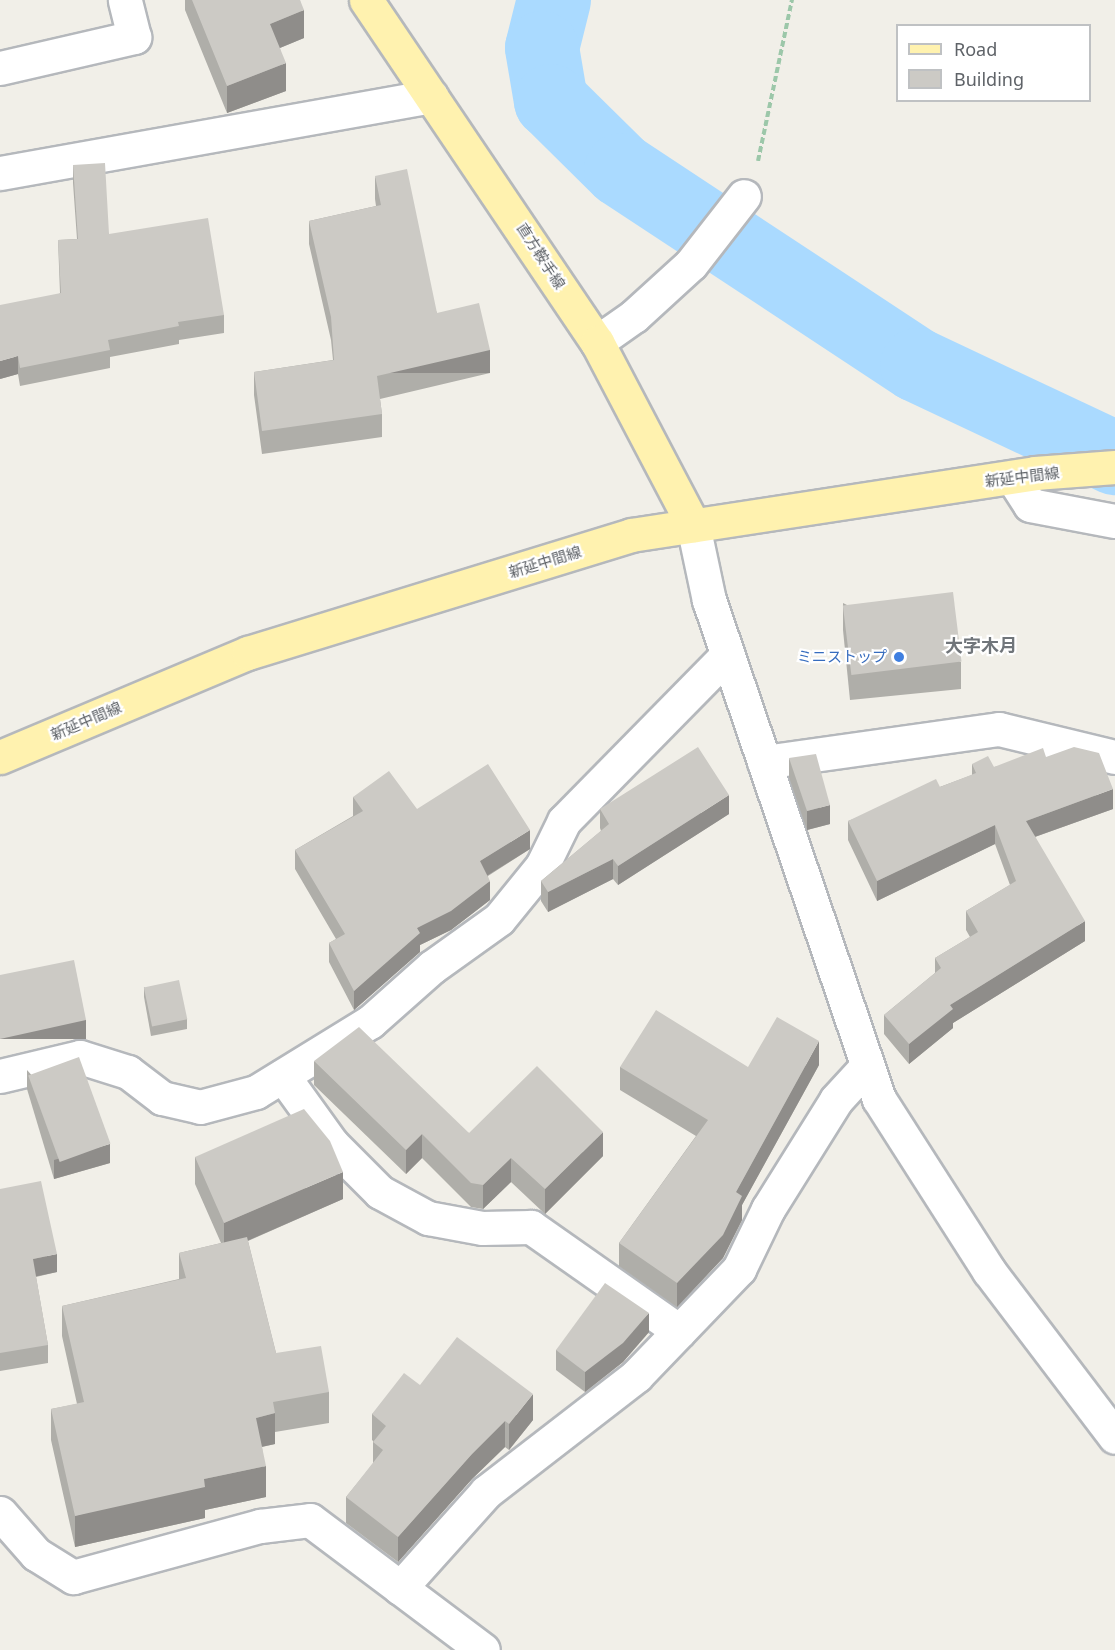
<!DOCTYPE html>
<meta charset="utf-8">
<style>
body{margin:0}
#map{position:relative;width:1115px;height:1650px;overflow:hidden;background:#f1efe8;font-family:"Noto Sans","Noto Sans JP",sans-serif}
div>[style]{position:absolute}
.river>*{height:74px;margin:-37px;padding:0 37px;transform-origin:37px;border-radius:37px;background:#aadaff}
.path>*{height:4px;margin-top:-2px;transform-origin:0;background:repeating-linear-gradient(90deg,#9cc7a9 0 6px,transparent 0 9px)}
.roads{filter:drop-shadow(2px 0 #b5b8bc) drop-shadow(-2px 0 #b5b8bc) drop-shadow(0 2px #b5b8bc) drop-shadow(0 -2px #b5b8bc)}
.minor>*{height:33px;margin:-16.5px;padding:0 16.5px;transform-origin:16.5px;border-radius:16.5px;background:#fff}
.major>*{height:33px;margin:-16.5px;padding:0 16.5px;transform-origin:16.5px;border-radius:16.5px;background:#fff2af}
.wall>*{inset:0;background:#afaea9}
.shaded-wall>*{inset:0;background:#8f8d8a;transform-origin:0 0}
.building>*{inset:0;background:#cccac5;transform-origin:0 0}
.dots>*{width:16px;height:16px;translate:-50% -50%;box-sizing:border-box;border:3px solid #fff;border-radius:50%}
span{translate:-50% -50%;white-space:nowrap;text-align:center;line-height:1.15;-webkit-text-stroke:4.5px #fff;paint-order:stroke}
.street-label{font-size:15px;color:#5f6368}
.shop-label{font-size:15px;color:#366cbe}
.right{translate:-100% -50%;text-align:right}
.quarter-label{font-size:18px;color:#70757a;font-weight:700}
.legend{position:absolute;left:896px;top:24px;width:195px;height:78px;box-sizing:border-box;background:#fff;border:2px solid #bfc1c3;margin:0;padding:8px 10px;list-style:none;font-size:18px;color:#5f6368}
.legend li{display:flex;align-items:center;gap:12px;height:30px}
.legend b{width:30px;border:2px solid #bfc1c3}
</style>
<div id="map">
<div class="river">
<i style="left:554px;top:0;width:49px;rotate:104deg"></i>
<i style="left:542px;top:48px;width:54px;rotate:80.4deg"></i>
<i style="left:551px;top:101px;width:98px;rotate:44.6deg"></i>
<i style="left:621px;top:170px;width:354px;rotate:33.4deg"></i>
<i style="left:917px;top:365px;width:219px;rotate:25.2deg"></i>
</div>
<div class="path">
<i style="left:758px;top:161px;width:165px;rotate:-78.1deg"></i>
</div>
<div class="roads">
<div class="minor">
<i style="left:0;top:68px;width:138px;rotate:-13deg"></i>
<i style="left:134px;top:37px;width:38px;rotate:-104deg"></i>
<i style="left:0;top:173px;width:438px;rotate:-10.1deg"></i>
<i style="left:597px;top:342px;width:45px;rotate:-35.1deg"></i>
<i style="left:634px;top:316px;width:77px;rotate:-42.4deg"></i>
<i style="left:691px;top:264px;width:86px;rotate:-52.1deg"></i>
<i style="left:1012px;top:477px;width:33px;rotate:57deg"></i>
<i style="left:1030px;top:505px;width:86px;rotate:10.7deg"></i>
<i style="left:693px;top:525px;width:77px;rotate:78deg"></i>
<i style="left:709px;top:600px;width:527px;rotate:71.19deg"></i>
<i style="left:879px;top:1099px;width:204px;rotate:57.4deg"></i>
<i style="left:989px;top:1271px;width:208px;rotate:52.8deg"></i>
<i style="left:764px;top:762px;width:237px;rotate:-8deg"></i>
<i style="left:999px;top:729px;width:119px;rotate:13.6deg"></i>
<i style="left:0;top:1076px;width:82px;rotate:-13.4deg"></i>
<i style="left:80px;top:1057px;width:50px;rotate:17.4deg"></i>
<i style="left:128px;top:1072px;width:43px;rotate:37.4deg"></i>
<i style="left:162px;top:1098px;width:39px;rotate:13deg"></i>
<i style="left:200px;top:1107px;width:58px;rotate:-15deg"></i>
<i style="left:256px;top:1092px;width:134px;rotate:-31.6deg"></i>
<i style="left:370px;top:1022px;width:83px;rotate:-41.6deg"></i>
<i style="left:432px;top:967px;width:82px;rotate:-35.6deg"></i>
<i style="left:499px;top:919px;width:68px;rotate:-50.9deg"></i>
<i style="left:542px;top:866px;width:50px;rotate:-63.9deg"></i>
<i style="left:564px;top:821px;width:233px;rotate:-45.5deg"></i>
<i style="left:283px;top:1076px;width:84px;rotate:54.2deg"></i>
<i style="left:332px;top:1144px;width:68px;rotate:45deg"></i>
<i style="left:380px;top:1192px;width:55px;rotate:28.4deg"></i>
<i style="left:428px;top:1218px;width:55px;rotate:10.5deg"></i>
<i style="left:482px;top:1228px;width:49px;rotate:-1.2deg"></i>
<i style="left:531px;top:1227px;width:181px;rotate:35.1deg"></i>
<i style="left:0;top:1513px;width:55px;rotate:48.7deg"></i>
<i style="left:36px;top:1554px;width:44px;rotate:31.9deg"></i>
<i style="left:73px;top:1577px;width:194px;rotate:-15.3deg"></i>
<i style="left:260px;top:1526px;width:50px;rotate:-6.8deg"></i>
<i style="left:310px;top:1520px;width:216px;rotate:36.9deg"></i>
<i style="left:400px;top:1588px;width:129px;rotate:-48.1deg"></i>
<i style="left:486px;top:1492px;width:190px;rotate:-37.7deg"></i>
<i style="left:636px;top:1376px;width:149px;rotate:-46.1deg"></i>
<i style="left:739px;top:1269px;width:67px;rotate:-64.2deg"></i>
<i style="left:768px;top:1209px;width:128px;rotate:-58deg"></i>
<i style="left:836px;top:1100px;width:46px;rotate:-47.6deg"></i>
</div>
<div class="major">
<i style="left:366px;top:0;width:413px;rotate:56deg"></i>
<i style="left:597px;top:342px;width:207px;rotate:62.3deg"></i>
<i style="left:0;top:757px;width:269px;rotate:-22.8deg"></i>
<i style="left:248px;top:653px;width:401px;rotate:-17.1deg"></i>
<i style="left:631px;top:535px;width:409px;rotate:-8.7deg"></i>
<i style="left:1035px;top:473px;width:80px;rotate:-4.3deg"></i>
</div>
</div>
<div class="wall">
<i style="clip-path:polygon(185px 0,300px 0,304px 38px,280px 48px,286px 91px,227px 113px,185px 10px)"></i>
<i style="clip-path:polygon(73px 165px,109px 234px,224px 315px,224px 333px,179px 340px,179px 344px,110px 357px,110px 368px,20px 386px,18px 374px,0 379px,60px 293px,58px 240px,77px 239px,73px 183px)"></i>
<i style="clip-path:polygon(375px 176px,437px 313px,490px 373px,380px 399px,382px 414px,382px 437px,262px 454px,254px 395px,254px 372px,333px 360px,331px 340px,309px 244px,309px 221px,376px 206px,375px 199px)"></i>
<i style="clip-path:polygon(843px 603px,961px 662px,961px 689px,850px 700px,843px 630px)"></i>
<i style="clip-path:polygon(1046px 757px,1113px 809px,1035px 837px,1085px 941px,953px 1023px,953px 1028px,909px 1064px,884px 1034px,884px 1015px,935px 973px,935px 958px,970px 937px,966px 930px,966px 911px,1010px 885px,995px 844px,877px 901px,848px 840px,848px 821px,972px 775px,972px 764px,994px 767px)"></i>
<i style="clip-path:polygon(789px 758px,830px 824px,807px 830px,789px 777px)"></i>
<i style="clip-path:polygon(353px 797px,417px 809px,530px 849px,488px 876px,490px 900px,451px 930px,420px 945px,420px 952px,354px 1010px,329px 962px,329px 943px,336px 939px,295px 869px,295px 850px,353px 816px)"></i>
<i style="clip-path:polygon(600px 809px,729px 814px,618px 885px,613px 879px,548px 912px,541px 901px,541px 881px,601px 831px,600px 828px)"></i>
<i style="clip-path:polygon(144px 987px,187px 1019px,187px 1029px,151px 1036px,144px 997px)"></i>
<i style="clip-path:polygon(314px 1061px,469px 1133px,603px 1156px,545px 1214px,511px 1182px,483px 1209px,471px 1207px,422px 1158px,406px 1174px,314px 1085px)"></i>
<i style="clip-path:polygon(819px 1065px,742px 1205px,742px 1220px,723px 1258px,677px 1307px,619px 1266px,619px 1243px,696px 1136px,620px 1090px,620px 1067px,748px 1067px)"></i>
<i style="clip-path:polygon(27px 1070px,110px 1163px,54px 1179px,27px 1089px)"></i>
<i style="clip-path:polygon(195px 1157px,343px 1199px,248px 1241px,276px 1353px,329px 1392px,329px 1423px,275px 1432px,275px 1444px,262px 1447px,266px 1497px,205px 1510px,205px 1518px,75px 1547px,51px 1440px,51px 1409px,77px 1404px,62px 1336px,62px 1306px,179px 1279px,179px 1253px,221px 1243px,195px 1184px)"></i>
<i style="clip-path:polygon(0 1189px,57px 1272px,36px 1277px,48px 1345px,48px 1363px,0 1371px)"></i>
<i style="clip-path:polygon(649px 1332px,623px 1362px,585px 1392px,556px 1370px,556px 1350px)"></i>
<i style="clip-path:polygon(420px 1385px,533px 1420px,509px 1450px,505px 1447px,472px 1479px,398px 1562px,346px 1523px,346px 1497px,373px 1464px,373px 1441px,372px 1440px,372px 1414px)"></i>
</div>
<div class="shaded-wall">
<i style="clip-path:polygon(304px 10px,304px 38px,270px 52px,270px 24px)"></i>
<i style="clip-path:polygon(286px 63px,286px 91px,227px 113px,227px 86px)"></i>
<i style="left:490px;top:350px;width:23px;height:116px;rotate:90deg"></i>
<i style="clip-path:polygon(18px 356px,18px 374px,0 379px,0 361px)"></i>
<i style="clip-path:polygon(1113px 789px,1113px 809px,1026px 840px,1026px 821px)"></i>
<i style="clip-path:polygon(729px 795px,729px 814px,618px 885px,618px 866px)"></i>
<i style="clip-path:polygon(830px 805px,830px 824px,807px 830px,807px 811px)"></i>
<i style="clip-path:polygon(995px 825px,995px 844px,877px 901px,877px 881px)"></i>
<i style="clip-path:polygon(530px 830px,530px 849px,480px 880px,480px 861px)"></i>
<i style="clip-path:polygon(613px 859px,613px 879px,548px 912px,548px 892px)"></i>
<i style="clip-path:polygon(490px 881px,490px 900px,451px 930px,420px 945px,420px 952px,354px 1010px,354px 991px,417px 928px)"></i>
<i style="clip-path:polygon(1085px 921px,1085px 941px,953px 1023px,953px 1028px,909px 1064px,909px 1044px,950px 1005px)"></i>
<i style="left:86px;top:1020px;width:19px;height:88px;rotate:90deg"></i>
<i style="clip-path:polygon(819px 1041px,819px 1065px,742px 1205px,742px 1220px,723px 1258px,677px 1307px,677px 1283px,736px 1192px)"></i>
<i style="clip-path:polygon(603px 1132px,603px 1156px,545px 1214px,545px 1189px)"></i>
<i style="clip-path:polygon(422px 1134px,422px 1158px,406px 1174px,406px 1150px)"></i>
<i style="clip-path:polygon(110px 1144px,110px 1163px,54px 1179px,54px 1160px)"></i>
<i style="clip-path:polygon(511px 1158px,511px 1182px,483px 1209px,483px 1185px)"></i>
<i style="clip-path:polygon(343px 1172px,343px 1199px,224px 1251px,224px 1223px)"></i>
<i style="clip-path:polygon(57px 1254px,57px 1272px,33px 1277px,33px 1259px)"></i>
<i style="clip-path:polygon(649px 1313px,649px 1332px,623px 1362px,585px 1392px,585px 1372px)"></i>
<i style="clip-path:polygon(533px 1394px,533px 1420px,509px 1450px,509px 1424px)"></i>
<i style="clip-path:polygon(275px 1413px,275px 1444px,256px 1448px,256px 1418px)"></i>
<i style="clip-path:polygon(505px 1421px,505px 1447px,472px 1479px,398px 1562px,398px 1537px,472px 1454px)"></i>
<i style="clip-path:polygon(266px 1466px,266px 1497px,205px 1510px,205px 1518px,75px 1547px,75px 1516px,204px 1479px)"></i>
</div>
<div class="building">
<i style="clip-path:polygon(192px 0,300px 0,304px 10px,270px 24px,286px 63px,227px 86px)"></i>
<i style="clip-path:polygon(105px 163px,109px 234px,208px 218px,224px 315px,178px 322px,179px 326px,108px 340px,110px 350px,20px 368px,18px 356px,0 361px,0 305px,61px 293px,58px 240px,78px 239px,73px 165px)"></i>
<i style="clip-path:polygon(407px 169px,437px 313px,479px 303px,490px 350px,377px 376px,382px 414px,262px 431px,254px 372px,334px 360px,331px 317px,309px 221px,381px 205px,375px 176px)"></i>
<i style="left:953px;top:592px;width:70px;height:111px;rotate:83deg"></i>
<i style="clip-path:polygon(698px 747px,729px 795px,618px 866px,613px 859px,548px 892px,541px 881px,609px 824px,600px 809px)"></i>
<i style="clip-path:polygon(1074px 747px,1099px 753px,1113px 789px,1026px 821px,1085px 921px,950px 1005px,953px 1009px,909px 1044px,884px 1015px,941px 968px,935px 958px,978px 932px,966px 911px,1016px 881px,995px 825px,877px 881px,848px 821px,936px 779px,940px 787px,976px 773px,972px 764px,988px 756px,994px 767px,1043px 748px,1046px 757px)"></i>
<i style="clip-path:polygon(816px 754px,830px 805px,807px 811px,789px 758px)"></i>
<i style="clip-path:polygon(488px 764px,530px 830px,480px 861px,490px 881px,451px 911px,417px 928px,420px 933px,354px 991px,329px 943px,345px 934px,295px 850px,363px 811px,353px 797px,389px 771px,417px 809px)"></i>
<i style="clip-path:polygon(74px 960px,86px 1020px,0 1039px,0 975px)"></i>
<i style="left:179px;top:980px;width:40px;height:36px;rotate:78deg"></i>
<i style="clip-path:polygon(656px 1010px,748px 1067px,777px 1017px,819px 1041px,736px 1192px,742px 1196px,723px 1235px,677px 1283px,619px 1243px,708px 1120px,620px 1067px)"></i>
<i style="clip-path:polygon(359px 1027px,469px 1133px,537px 1066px,603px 1132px,545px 1189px,511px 1158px,483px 1185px,471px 1183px,422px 1134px,406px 1150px,314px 1061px)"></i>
<i style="left:79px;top:1057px;width:92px;height:54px;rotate:70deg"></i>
<i style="clip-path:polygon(304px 1109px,330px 1141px,343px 1172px,224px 1223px,195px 1157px)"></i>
<i style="clip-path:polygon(41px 1181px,57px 1254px,33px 1259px,48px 1345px,0 1353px,0 1189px)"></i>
<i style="clip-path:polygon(247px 1237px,276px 1353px,321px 1346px,329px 1392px,273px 1402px,275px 1413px,256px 1418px,266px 1466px,204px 1479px,205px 1487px,75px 1516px,51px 1409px,84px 1402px,62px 1306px,186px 1278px,179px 1253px)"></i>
<i style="clip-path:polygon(605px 1283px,649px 1313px,623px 1343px,585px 1372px,556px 1350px)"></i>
<i style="clip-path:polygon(457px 1337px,533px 1394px,509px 1424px,505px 1421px,472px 1454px,398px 1537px,346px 1497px,383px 1450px,373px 1442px,386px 1426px,372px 1414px,404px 1373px,420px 1385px)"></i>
</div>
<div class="dots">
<i style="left:899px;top:657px;background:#3f7fe0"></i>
</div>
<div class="street-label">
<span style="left:541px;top:256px;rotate:57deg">直方鞍手線</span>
<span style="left:1022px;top:477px;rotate:-7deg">新延中間線</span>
<span style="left:545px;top:562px;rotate:-17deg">新延中間線</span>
<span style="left:86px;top:721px;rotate:-23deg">新延中間線</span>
</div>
<div class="shop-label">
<span class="right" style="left:887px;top:657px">ミニストップ</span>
</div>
<div class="quarter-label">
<span style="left:981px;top:645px">大字木月</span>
</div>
<ul class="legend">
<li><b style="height:8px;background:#fff2af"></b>Road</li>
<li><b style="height:16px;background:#cccac5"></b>Building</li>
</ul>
</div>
